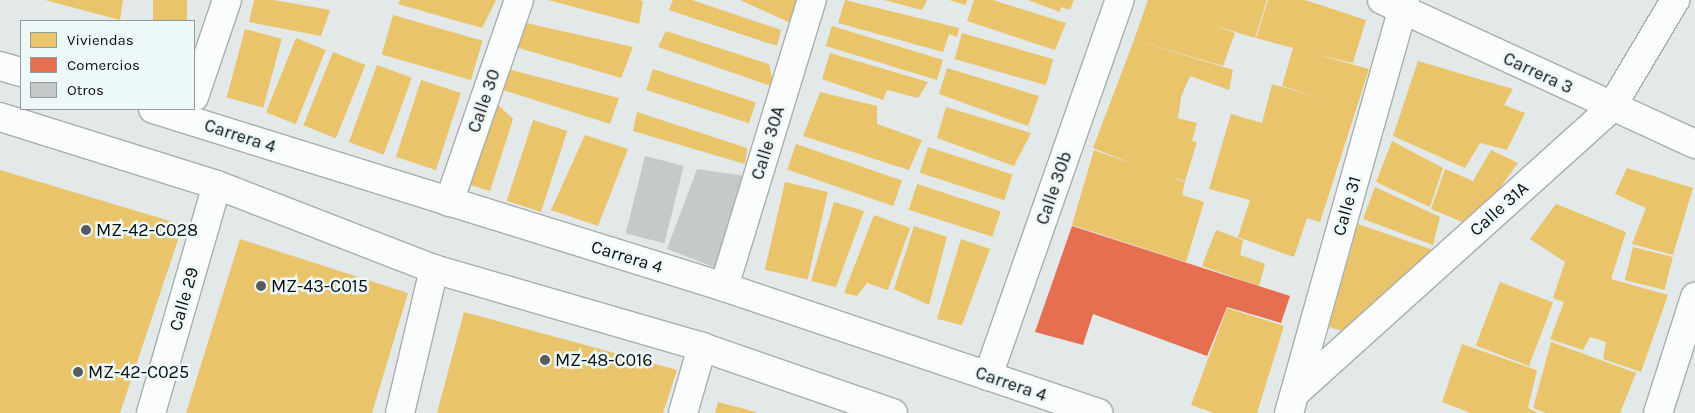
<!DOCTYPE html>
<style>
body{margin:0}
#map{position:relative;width:1695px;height:413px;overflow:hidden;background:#e3e8e8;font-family:Karla,sans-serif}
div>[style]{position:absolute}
.homes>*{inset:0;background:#e9c46a;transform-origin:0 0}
.shops>*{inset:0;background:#e76f51}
.building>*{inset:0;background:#c4c9c9;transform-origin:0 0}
.roads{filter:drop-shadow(1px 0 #a9adad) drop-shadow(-1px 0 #a9adad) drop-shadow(0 1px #a9adad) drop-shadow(0 -1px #a9adad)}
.street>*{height:28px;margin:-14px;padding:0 14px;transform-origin:14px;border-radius:14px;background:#fbfcfc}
.secondary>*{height:28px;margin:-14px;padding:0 14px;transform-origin:14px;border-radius:14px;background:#fbfcfc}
.dots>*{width:14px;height:14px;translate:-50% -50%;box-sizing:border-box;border:2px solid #edf8f8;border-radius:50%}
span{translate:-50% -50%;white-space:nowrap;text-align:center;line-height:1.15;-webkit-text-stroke:5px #edf8f8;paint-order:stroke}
.street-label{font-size:18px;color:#0d1010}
.poi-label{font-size:18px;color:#0d1010}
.left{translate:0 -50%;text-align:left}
.legend{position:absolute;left:20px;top:20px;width:175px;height:90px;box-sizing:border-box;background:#edf8f8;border:1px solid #939b9b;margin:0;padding:6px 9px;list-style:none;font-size:15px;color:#0d1010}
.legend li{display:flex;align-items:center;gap:10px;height:25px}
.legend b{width:25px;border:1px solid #939b9b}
</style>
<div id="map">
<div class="homes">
<i style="clip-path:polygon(45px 0,123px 0,120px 20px)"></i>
<i style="left:153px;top:0;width:34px;height:21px"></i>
<i style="clip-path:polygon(254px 0,274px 0,330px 10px,321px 36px,249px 22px)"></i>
<i style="clip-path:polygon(400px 0,496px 0,482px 28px,398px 4px)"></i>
<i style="clip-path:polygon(548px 0,638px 0,643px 1px,639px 24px)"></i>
<i style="clip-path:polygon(673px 0,692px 0,781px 30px,777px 46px,669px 10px)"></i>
<i style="clip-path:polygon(740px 0,796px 0,795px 25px)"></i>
<i style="clip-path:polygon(845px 0,959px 28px,957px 37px,949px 34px,943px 52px,838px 23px)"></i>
<i style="clip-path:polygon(884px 0,927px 0,922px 10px)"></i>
<i style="clip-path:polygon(949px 0,967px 0,966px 5px)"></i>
<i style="clip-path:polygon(974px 0,993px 0,1066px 23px,1055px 50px,967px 21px)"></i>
<i style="clip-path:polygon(1028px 0,1074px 0,1070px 10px,1061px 7px,1060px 12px)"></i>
<i style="clip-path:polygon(1148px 0,1267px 0,1255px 38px,1213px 25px,1235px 33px,1223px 66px,1134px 40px)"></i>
<i style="clip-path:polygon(1268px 0,1305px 0,1366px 20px,1353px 63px,1315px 54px,1369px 69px,1320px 222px,1307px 218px,1294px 257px,1238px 237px,1250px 200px,1209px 189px,1231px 114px,1262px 123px,1272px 84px,1319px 98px,1282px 86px,1293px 48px,1256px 38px)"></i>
<i style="left:393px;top:15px;width:93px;height:41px;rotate:16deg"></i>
<i style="clip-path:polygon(522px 22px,633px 47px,621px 78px,512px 46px)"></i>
<i style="left:832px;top:26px;width:116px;height:21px;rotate:17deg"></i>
<i style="left:245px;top:29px;width:38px;height:71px;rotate:15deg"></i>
<i style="clip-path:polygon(666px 31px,769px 64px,774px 87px,658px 47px)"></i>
<i style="left:962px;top:33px;width:95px;height:27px;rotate:16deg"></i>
<i style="left:296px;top:38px;width:32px;height:80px;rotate:22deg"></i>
<i style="clip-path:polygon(1134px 40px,1233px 70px,1229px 90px,1190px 76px,1181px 97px,1178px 118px,1197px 123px,1192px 141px,1197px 142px,1185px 181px,1169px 176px,1185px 182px,1182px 195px,1204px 202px,1186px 262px,1072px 225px,1094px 150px,1138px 166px,1093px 148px)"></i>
<i style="left:333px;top:52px;width:35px;height:79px;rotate:22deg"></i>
<i style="clip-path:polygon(830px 53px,928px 82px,918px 98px,887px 90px,883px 100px,822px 79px)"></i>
<i style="clip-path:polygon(1418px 61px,1513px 89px,1504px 105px,1525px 113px,1507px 150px,1480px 143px,1465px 168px,1393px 136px)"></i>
<i style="left:377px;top:65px;width:37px;height:82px;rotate:20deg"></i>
<i style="clip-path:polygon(503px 68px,619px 98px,610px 124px,497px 88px)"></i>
<i style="clip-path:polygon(947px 68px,1039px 96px,1028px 126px,939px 94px)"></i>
<i style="left:653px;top:69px;width:108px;height:22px;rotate:18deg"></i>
<i style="left:421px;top:80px;width:42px;height:81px;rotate:18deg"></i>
<i style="clip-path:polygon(820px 92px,877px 106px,877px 124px,922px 140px,909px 170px,803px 136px)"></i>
<i style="clip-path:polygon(493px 100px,513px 119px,490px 191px,470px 185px)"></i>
<i style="clip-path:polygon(946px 107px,1031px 133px,1014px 166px,937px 138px)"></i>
<i style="clip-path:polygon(637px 112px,747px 148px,745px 164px,633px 131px)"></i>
<i style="left:533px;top:120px;width:36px;height:85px;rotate:18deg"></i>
<i style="clip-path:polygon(585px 135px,628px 149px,598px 226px,551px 210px)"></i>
<i style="clip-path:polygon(1392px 141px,1443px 168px,1430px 207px,1376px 182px)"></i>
<i style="left:796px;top:144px;width:112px;height:27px;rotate:19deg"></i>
<i style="left:928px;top:147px;width:89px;height:27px;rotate:18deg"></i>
<i style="clip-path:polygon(1491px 150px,1518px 163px,1472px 226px,1431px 209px,1445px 169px,1473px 181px)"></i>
<i style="clip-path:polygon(1627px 168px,1693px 188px,1673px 255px,1632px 244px,1646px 208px,1615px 194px)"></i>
<i style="clip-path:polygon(0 170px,183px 225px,120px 413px,0 413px)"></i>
<i style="left:785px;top:182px;width:44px;height:90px;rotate:13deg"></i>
<i style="left:917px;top:184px;width:88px;height:27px;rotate:18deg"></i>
<i style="clip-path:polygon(1375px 187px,1440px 217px,1433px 245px,1363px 219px)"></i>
<i style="clip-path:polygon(834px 202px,864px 211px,836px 287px,811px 281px)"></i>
<i style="clip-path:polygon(1556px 204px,1626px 232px,1611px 279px,1668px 295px,1641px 372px,1603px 359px,1606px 342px,1590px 337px,1583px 350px,1550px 339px,1564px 302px,1553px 298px,1565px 262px,1530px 239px)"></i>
<i style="clip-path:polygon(874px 215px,910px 228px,888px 290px,867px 283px,857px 296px,844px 293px)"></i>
<i style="clip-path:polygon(1358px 224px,1442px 253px,1349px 333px,1329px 327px)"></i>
<i style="clip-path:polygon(914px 226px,947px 237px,929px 305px,894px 289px)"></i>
<i style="clip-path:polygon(1216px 230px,1243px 240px,1240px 255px,1265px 264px,1259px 286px,1202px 266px)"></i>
<i style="clip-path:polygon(240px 239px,408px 293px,372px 413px,186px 413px)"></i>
<i style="clip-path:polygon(961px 239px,990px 249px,962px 325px,937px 319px)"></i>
<i style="left:1633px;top:247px;width:41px;height:34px;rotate:14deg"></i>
<i style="left:1500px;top:282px;width:57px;height:68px;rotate:21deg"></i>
<i style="clip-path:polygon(1227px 308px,1284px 326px,1257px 413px,1214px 413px,1191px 405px)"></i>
<i style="clip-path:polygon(464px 312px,677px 370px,663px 413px,437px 413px)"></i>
<i style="clip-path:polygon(1551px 342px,1636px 373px,1620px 413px,1546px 413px,1533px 408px)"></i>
<i style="clip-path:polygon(1462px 344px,1537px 370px,1528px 408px,1538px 413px,1471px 413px,1442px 402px)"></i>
<i style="clip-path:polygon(718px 402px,756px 412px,756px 413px,715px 413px)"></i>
</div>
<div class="shops">
<i style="clip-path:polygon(1072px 226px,1290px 296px,1281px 323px,1227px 307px,1207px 356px,1093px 314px,1083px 345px,1035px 332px)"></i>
</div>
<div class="building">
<i style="left:645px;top:156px;width:40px;height:80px;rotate:14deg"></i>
<i style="clip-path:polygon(697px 169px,752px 177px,719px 269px,667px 249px)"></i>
</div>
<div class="roads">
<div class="street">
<i style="left:1382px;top:0;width:345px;rotate:24.7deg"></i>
<i style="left:194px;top:97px;width:102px;rotate:-71.2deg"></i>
<i style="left:449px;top:202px;width:214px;rotate:-70.9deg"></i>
<i style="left:724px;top:287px;width:300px;rotate:-73deg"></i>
<i style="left:988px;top:376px;width:398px;rotate:-70.7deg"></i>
<i style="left:1295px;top:393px;width:426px;rotate:-42deg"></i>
<i style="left:1611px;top:108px;width:126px;rotate:-59.3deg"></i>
<i style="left:151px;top:413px;width:237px;rotate:-73.9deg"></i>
<i style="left:400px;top:413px;width:148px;rotate:-76.7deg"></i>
<i style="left:683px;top:413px;width:69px;rotate:-73.9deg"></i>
<i style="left:1289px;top:413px;width:429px;rotate:-74.3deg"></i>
<i style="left:1658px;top:413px;width:122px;rotate:-72.3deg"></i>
</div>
<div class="secondary">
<i style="left:0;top:66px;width:22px;rotate:16deg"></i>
<i style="left:153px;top:109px;width:598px;rotate:17.31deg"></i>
<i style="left:724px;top:287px;width:395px;rotate:18.6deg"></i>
<i style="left:0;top:117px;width:227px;rotate:17.4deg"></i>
<i style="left:217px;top:185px;width:233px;rotate:21.2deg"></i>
<i style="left:434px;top:269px;width:279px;rotate:16.2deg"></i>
<i style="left:702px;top:347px;width:202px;rotate:19.1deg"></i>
</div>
</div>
<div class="dots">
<i style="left:86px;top:230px;background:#585c5c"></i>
<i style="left:261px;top:286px;background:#585c5c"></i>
<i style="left:545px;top:360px;background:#585c5c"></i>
<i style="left:78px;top:372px;background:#585c5c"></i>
</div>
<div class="street-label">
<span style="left:1538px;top:73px;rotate:25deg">Carrera 3</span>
<span style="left:484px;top:101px;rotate:-71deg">Calle 30</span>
<span style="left:240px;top:136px;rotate:18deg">Carrera 4</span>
<span style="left:768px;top:143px;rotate:-73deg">Calle 30A</span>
<span style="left:1054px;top:188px;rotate:-71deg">Calle 30b</span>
<span style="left:1347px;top:206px;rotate:-74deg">Calle 31</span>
<span style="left:1499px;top:209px;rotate:-42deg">Calle 31A</span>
<span style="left:627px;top:257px;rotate:17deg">Carrera 4</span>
<span style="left:184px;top:299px;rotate:-74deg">Calle 29</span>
<span style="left:1011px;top:384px;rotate:19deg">Carrera 4</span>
</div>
<div class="poi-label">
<span class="left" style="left:96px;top:230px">MZ-42-C028</span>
<span class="left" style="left:271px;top:286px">MZ-43-C015</span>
<span class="left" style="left:555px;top:360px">MZ-48-C016</span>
<span class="left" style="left:88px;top:372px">MZ-42-C025</span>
</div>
<ul class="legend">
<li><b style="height:14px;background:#e9c46a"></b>Viviendas</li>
<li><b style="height:14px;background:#e76f51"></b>Comercios</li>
<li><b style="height:14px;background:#c4c9c9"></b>Otros</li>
</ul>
</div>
